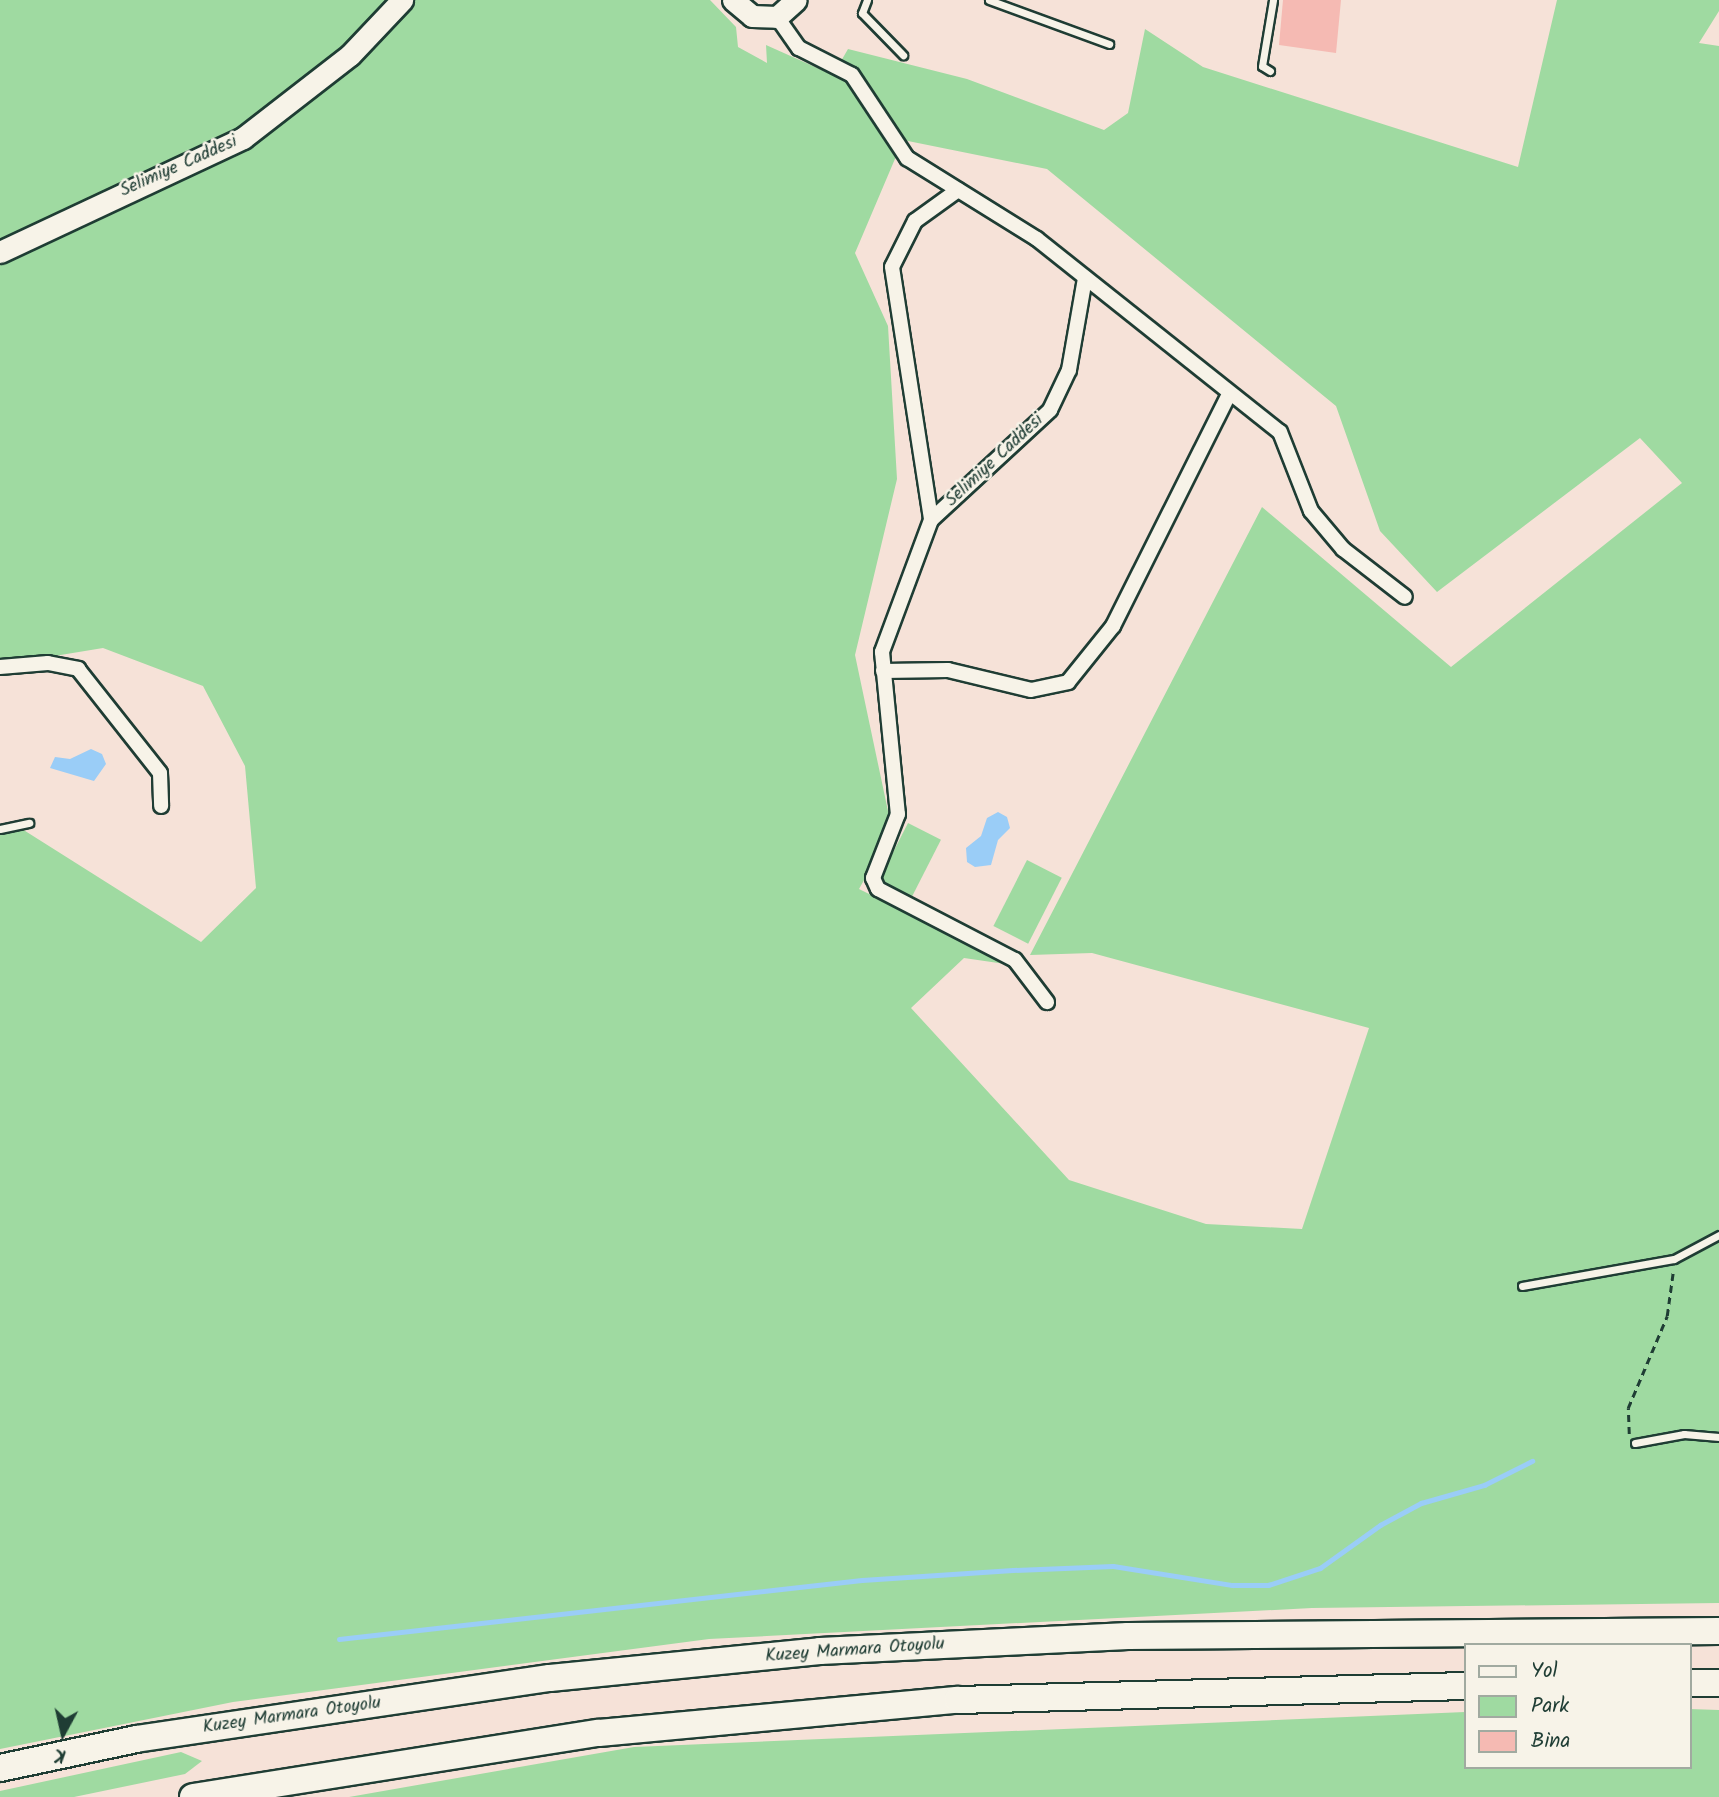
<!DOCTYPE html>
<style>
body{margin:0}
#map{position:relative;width:1719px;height:1797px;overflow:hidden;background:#f6e2d8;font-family:Kalam,sans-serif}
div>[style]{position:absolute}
.green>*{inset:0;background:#9fdaa1;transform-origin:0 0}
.water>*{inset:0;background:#9acdf7}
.stream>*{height:5px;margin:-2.5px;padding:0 2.5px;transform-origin:2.5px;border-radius:2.5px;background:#9acdf7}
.building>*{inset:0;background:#f5bab3}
.path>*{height:2.5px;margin-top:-1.25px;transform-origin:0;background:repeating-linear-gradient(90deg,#1f3d34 0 7px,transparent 0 12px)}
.roads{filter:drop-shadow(2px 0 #1f3d34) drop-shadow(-2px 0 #1f3d34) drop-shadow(0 2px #1f3d34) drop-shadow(0 -2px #1f3d34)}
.lane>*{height:7px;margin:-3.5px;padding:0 3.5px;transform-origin:3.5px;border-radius:3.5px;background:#f7f3e8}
.street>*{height:14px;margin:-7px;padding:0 7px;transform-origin:7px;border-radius:7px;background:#f7f3e8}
.secondary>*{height:21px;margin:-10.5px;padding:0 10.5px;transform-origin:10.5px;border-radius:10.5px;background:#f7f3e8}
.highway>*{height:26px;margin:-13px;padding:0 13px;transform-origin:13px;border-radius:13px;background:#f7f3e8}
span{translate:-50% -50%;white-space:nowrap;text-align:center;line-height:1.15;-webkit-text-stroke:5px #f7f3e8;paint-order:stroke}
.street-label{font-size:18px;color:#1f3d34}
.legend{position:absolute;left:1464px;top:1643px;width:228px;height:126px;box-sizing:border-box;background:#f7f3e8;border:2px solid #a1aaa0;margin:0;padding:9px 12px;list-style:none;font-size:21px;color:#1f3d34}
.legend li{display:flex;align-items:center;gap:14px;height:35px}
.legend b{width:35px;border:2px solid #a1aaa0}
.north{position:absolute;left:28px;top:1699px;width:70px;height:70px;-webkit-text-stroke:5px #f7f3e8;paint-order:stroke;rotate:188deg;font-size:19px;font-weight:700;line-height:28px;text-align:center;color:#1f3d34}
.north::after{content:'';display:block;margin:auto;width:24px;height:32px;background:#1f3d34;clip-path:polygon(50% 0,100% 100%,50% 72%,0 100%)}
</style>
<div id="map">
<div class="green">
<i style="clip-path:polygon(evenodd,0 0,710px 0,736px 27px,738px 47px,767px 63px,766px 45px,833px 75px,848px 49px,967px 79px,1104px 130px,1128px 113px,1145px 29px,1203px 67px,1518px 167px,1557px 0,1719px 0,1719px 11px,1699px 43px,1719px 46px,1719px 1603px,1312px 1608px,709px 1639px,233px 1702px,0 1749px,0 834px,22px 829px,201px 942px,256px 888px,245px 766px,203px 686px,103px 648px,0 665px,0 0,903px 140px,1047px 169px,1336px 406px,1380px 531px,1437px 592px,1640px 438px,1682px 483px,1451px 667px,1262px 507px,1030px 955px,1092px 953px,1369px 1028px,1302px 1229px,1206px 1224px,1069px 1180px,911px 1008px,964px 958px,1012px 965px,859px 889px,892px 830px,855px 655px,897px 479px,888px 326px,855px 253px,903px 140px)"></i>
<i style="left:908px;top:823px;width:37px;height:64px;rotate:27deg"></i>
<i style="left:1027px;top:860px;width:39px;height:74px;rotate:27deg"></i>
<i style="clip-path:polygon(1689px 1709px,1719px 1710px,1719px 1797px,349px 1797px,634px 1747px,1465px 1712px,1465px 1767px,1689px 1767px)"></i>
<i style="clip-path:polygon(181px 1752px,202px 1761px,185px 1774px,74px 1797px,0 1797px,0 1791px)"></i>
</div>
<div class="water">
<i style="clip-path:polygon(91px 749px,102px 754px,106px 764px,94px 781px,50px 768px,55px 757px,70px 759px)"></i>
<i style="clip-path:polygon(998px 812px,1007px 817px,1010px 828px,998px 840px,991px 865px,975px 867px,967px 862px,966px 848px,981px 836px,987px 818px)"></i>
</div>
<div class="stream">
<i style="left:339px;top:1639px;width:526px;rotate:-6.44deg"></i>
<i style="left:862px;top:1580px;width:151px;rotate:-3.8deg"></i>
<i style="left:1013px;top:1570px;width:100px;rotate:-2.3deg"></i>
<i style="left:1113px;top:1566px;width:121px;rotate:9.1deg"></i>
<i style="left:1232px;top:1585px;width:36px"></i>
<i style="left:1268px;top:1585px;width:55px;rotate:-18.1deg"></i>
<i style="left:1320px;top:1568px;width:74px;rotate:-35.6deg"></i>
<i style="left:1380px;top:1525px;width:47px;rotate:-28.2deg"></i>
<i style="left:1421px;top:1503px;width:66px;rotate:-15.9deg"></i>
<i style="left:1484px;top:1485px;width:54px;rotate:-26.6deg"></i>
</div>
<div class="building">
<i style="clip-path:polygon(1283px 0,1341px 0,1336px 53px,1279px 45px)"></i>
</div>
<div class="path">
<i style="left:1629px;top:1434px;width:26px;rotate:-92deg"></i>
<i style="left:1628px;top:1408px;width:100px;rotate:-67deg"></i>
<i style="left:1667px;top:1316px;width:44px;rotate:-82.2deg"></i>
</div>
<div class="roads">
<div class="lane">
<i style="left:867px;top:0;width:14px;rotate:111deg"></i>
<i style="left:862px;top:13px;width:59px;rotate:45.7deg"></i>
<i style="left:989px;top:0;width:128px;rotate:20.1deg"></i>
<i style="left:1270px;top:71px;width:9px;rotate:-148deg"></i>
<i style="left:1262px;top:66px;width:67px;rotate:-80.5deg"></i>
<i style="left:0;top:829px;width:30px;rotate:-12deg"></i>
<i style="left:1522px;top:1286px;width:154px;rotate:-10.1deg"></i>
<i style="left:1674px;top:1259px;width:51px;rotate:-28.1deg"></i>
<i style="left:1635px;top:1443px;width:50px;rotate:-10.4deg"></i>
<i style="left:1684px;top:1434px;width:35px;rotate:5deg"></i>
</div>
<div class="street">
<i style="left:777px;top:17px;width:38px;rotate:55deg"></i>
<i style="left:799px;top:48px;width:59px;rotate:27deg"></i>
<i style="left:852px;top:75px;width:100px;rotate:56.5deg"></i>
<i style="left:907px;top:158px;width:153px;rotate:31.9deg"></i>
<i style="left:1037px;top:239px;width:310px;rotate:38.5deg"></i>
<i style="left:1280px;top:432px;width:85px;rotate:68.6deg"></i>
<i style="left:1311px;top:511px;width:50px;rotate:49.9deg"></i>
<i style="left:1343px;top:549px;width:78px;rotate:37.7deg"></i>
<i style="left:958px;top:190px;width:53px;rotate:144.2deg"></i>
<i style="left:915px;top:221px;width:51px;rotate:116.6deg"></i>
<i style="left:892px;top:267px;width:256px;rotate:81.2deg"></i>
<i style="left:931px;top:520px;width:141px;rotate:110.4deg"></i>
<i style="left:882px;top:652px;width:163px;rotate:84.4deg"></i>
<i style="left:898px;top:814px;width:69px;rotate:111.3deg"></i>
<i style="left:873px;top:878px;width:12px;rotate:66deg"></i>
<i style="left:878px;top:889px;width:154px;rotate:27.4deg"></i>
<i style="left:1015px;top:960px;width:53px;rotate:52.7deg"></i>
<i style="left:931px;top:520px;width:162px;rotate:-42.7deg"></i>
<i style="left:1050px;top:410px;width:44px;rotate:-64.6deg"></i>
<i style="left:1069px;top:370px;width:93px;rotate:-80.1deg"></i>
<i style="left:0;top:667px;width:48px;rotate:-4.8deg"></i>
<i style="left:48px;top:663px;width:31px;rotate:11deg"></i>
<i style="left:78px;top:669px;width:132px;rotate:51.7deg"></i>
<i style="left:160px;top:773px;width:33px;rotate:88deg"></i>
<i style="left:883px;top:671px;width:65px;rotate:-0.9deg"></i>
<i style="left:948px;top:670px;width:85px;rotate:13.5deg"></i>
<i style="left:1031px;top:690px;width:38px;rotate:-12deg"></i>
<i style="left:1068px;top:682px;width:72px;rotate:-51.2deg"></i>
<i style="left:1113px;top:626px;width:259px;rotate:-63.4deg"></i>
</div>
<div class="secondary">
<i style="left:733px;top:0;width:25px;rotate:40deg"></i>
<i style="left:752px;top:16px;width:25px;rotate:2deg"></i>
<i style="left:777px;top:17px;width:25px;rotate:-42deg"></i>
<i style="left:0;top:252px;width:268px;rotate:-25.1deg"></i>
<i style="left:243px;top:138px;width:135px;rotate:-37.8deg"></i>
<i style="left:350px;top:55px;width:76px;rotate:-46.6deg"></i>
</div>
<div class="highway">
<i style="left:1689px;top:1683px;width:30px"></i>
<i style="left:0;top:1768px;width:139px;rotate:-12deg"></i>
<i style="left:136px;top:1739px;width:418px;rotate:-8.4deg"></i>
<i style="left:550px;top:1678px;width:271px;rotate:-5.7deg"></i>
<i style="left:820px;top:1651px;width:308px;rotate:-2.8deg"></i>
<i style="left:1128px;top:1636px;width:591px;rotate:-0.48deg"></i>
<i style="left:193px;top:1797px;width:411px;rotate:-9deg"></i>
<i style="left:599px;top:1733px;width:361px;rotate:-5.3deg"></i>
<i style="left:958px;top:1700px;width:507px;rotate:-1.58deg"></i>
</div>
</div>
<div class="street-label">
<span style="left:179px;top:167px;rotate:-24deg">Selimiye Caddesi</span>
<span style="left:995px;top:461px;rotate:-43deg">Selimiye Caddesi</span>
<span style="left:855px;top:1651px;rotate:-4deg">Kuzey Marmara Otoyolu</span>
<span style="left:292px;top:1716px;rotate:-8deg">Kuzey Marmara Otoyolu</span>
</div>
<ul class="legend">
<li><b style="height:9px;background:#f7f3e8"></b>Yol</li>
<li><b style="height:19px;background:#9fdaa1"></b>Park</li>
<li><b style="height:19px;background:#f5bab3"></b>Bina</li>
</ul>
<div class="north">K</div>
</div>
